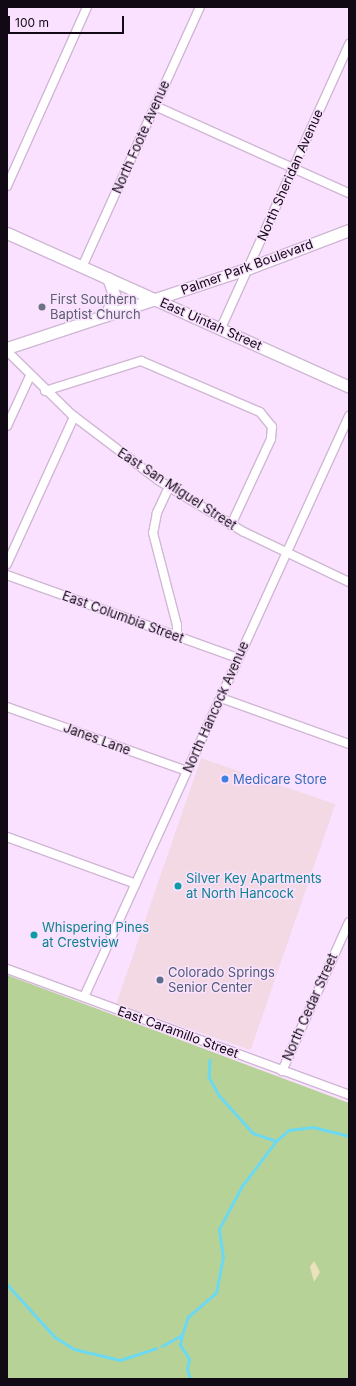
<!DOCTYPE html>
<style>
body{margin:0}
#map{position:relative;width:356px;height:1386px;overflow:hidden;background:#fae1ff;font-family:Inter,sans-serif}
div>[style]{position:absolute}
.commercial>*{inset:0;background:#f2d9e3;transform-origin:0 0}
.green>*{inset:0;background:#b7d297}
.sand>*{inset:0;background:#ebe1bc}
.stream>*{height:2.5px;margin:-1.25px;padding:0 1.25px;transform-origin:1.25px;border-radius:1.25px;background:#6cd9f0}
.roads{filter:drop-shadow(1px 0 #d0b7d4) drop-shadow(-1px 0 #d0b7d4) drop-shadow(0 1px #d0b7d4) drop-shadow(0 -1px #d0b7d4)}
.minor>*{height:8px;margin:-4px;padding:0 4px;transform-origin:4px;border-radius:4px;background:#fff}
.secondary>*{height:11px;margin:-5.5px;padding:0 5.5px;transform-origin:5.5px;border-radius:5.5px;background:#fff}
.dots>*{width:11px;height:11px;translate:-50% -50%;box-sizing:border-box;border:2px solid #fae1ff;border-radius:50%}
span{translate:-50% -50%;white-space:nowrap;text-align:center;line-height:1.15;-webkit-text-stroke:3px #fae1ff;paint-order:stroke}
.street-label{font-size:13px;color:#110913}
.worship-label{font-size:13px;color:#5b616d}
.left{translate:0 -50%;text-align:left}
.shop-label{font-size:13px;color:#366cbe}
.culture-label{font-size:13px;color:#0d838f}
.service-label{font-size:13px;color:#4e5e75}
.frame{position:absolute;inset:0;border:8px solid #110913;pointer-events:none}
.scale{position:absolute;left:8px;top:16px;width:116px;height:18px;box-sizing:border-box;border:2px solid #110913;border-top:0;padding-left:5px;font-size:12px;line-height:14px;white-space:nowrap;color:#110913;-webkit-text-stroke:3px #fae1ff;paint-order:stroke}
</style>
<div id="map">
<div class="commercial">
<i style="left:201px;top:758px;width:142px;height:260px;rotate:19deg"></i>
</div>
<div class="green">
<i style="clip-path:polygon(7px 975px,349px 1103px,349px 1379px,7px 1379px)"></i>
</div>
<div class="sand">
<i style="clip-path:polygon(314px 1261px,320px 1272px,314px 1282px,310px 1267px)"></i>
</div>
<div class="stream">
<i style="left:210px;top:1060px;width:17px;rotate:93deg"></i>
<i style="left:209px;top:1077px;width:21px;rotate:61deg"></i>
<i style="left:219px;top:1095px;width:51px;rotate:48.2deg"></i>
<i style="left:253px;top:1133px;width:24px;rotate:19deg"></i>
<i style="left:7px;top:1284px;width:72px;rotate:47.8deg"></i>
<i style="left:55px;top:1337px;width:22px;rotate:32deg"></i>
<i style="left:74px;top:1349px;width:47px;rotate:13.4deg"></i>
<i style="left:120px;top:1360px;width:38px;rotate:-18deg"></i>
<i style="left:162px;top:1346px;width:23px;rotate:-29deg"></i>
<i style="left:190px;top:1379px;width:9px;rotate:-108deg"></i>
<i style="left:187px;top:1370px;width:11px;rotate:-80deg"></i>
<i style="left:189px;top:1359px;width:17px;rotate:-123deg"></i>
<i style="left:180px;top:1345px;width:10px;rotate:-79deg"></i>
<i style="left:182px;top:1335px;width:19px;rotate:-72deg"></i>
<i style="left:188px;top:1317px;width:37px;rotate:-41deg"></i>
<i style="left:216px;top:1293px;width:36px;rotate:-79deg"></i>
<i style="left:223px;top:1258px;width:29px;rotate:-98deg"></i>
<i style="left:219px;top:1229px;width:49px;rotate:-61.9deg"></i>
<i style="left:242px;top:1186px;width:56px;rotate:-52.9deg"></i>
<i style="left:276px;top:1141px;width:17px;rotate:-40deg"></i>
<i style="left:289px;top:1130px;width:24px;rotate:-7deg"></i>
<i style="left:313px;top:1127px;width:37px;rotate:14deg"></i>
</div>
<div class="roads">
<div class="minor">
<i style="left:155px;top:106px;width:213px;rotate:24.2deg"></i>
<i style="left:7px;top:186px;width:196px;rotate:-65.9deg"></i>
<i style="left:82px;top:267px;width:286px;rotate:-65.6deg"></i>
<i style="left:221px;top:328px;width:312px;rotate:-65.7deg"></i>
<i style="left:7px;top:351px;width:90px;rotate:44.5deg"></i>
<i style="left:71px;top:414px;width:109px;rotate:37.2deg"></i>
<i style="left:158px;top:480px;width:100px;rotate:31.2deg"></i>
<i style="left:244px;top:532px;width:116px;rotate:25.5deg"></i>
<i style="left:45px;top:391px;width:101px;rotate:-17.4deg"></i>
<i style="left:141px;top:361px;width:129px;rotate:23.2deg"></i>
<i style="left:260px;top:412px;width:19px;rotate:51deg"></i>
<i style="left:272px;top:427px;width:12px;rotate:95deg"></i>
<i style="left:271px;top:439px;width:95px;rotate:114.9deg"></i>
<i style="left:7px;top:426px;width:55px;rotate:-65.3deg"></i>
<i style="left:169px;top:487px;width:29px;rotate:115deg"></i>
<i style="left:157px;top:513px;width:20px;rotate:101deg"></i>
<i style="left:153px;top:533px;width:95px;rotate:75.4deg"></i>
<i style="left:177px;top:625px;width:11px;rotate:90deg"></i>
<i style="left:7px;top:564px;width:162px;rotate:-65.5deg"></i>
<i style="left:7px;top:575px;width:245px;rotate:19.8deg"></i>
<i style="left:221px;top:698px;width:136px;rotate:19.8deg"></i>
<i style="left:7px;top:707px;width:191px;rotate:19.6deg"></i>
<i style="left:7px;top:837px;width:137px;rotate:20deg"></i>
<i style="left:7px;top:969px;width:364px;rotate:20.2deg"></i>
<i style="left:84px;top:997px;width:639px;rotate:-65.48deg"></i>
<i style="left:282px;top:1071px;width:163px;rotate:-65.8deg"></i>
</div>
<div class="secondary">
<i style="left:7px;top:233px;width:375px;rotate:24.2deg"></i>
<i style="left:105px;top:316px;width:21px;rotate:-62deg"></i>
<i style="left:115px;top:297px;width:20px;rotate:-110deg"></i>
<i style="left:7px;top:348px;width:255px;rotate:-18.3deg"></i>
<i style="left:249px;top:268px;width:107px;rotate:-20.8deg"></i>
</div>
</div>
<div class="dots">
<i style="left:42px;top:307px;background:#6b7280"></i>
<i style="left:225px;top:779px;background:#3f7fe0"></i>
<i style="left:178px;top:886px;background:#0f9aa8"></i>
<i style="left:34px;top:935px;background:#0f9aa8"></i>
<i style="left:160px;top:980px;background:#5c6f8a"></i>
</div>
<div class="street-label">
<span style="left:141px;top:137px;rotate:-66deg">North Foote Avenue</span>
<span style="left:290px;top:175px;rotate:-66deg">North Sheridan Avenue</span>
<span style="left:247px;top:267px;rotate:-20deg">Palmer Park Boulevard</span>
<span style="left:211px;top:324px;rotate:24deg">East Uintah Street</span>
<span style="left:177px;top:489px;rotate:33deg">East San Miguel Street</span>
<span style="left:123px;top:617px;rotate:20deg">East Columbia Street</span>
<span style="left:216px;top:707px;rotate:-66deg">North Hancock Avenue</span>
<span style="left:97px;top:739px;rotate:20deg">Janes Lane</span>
<span style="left:310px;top:1007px;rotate:-66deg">North Cedar Street</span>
<span style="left:178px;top:1032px;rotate:20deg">East Caramillo Street</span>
</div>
<div class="worship-label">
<span class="left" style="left:50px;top:307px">First Southern<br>Baptist Church</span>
</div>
<div class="shop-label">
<span class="left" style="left:233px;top:779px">Medicare Store</span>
</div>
<div class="culture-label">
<span class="left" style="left:186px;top:886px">Silver Key Apartments<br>at North Hancock</span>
<span class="left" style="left:42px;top:935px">Whispering Pines<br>at Crestview</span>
</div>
<div class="service-label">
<span class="left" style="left:168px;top:980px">Colorado Springs<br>Senior Center</span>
</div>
<div class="frame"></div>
<div class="scale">100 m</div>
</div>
